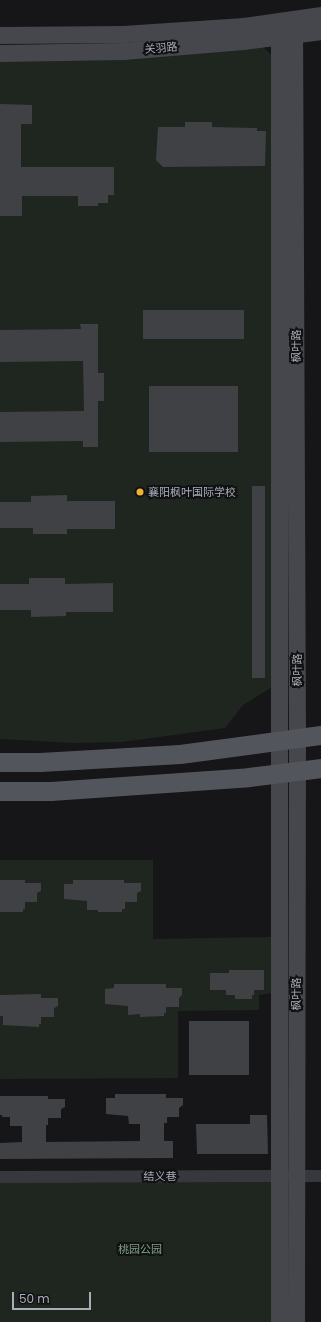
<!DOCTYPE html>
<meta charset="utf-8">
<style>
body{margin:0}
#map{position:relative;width:321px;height:1322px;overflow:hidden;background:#161618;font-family:Poppins,"Noto Sans SC",sans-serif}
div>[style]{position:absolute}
.green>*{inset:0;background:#1e261f;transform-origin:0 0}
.building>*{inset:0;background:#404145;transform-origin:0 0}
.street>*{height:12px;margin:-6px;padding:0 6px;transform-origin:6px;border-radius:6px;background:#37383d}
.secondary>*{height:17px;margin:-8.5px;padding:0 8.5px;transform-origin:8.5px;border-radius:8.5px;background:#45474d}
.primary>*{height:19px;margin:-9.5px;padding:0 9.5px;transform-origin:9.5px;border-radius:9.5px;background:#53555c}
.dots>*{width:11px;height:11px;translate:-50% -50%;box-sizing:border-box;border:2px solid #111113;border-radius:50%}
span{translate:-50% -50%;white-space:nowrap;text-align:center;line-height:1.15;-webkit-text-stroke:4px #111113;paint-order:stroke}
.street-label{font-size:11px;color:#a8adb8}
.poi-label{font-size:11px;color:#a8adb8}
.left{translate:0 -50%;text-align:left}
.park-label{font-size:11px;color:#7fa381}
.scale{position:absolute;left:12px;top:1292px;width:79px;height:18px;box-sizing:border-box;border:2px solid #a8adb8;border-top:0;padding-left:5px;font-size:12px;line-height:14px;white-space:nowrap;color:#a8adb8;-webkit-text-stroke:3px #111113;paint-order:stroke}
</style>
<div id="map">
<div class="green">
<i style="clip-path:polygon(258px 42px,280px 63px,272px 687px,243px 705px,225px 728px,122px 742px,74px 743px,0 739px,0 56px)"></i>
<i style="clip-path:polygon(0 860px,153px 860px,153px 939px,273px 937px,272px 993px,259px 995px,259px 1010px,178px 1011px,178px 1078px,0 1079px)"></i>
<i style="left:279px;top:1176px;width:146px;height:279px;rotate:90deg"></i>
</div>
<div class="building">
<i style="clip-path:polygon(0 104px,32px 105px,32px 124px,21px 124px,21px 167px,114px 167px,114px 195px,108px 195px,108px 203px,98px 203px,98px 206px,78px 206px,78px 196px,22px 196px,22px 216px,0 216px)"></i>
<i style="clip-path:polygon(185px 122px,212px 122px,212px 127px,257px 128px,257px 131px,266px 131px,265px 166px,163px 167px,156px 160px,158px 127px,185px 127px)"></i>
<i style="left:143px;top:310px;width:101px;height:29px"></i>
<i style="clip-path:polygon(80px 324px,98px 324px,98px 373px,104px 373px,104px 401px,98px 401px,98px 447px,83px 447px,83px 441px,0 442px,0 412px,84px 411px,83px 361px,0 362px,0 330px,81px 329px)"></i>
<i style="left:149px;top:386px;width:89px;height:66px"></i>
<i style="left:252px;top:486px;width:13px;height:192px"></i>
<i style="clip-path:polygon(67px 495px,67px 501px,115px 501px,115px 529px,67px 529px,67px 534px,33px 534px,33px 528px,0 528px,0 502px,31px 502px,31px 496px)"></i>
<i style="clip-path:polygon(29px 578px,65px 578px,65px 584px,113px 583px,113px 612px,66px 612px,66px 616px,31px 617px,31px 610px,0 610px,0 584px,29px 584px)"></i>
<i style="clip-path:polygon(0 880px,25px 880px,25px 883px,41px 883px,41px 891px,37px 893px,37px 902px,25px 902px,25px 909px,23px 909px,23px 912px,0 912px)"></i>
<i style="clip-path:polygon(73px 880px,124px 880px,124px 883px,141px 883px,141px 891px,137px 893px,137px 902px,125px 902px,125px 909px,122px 909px,122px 912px,98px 912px,98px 910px,87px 910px,87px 901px,64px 899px,64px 884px,73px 884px)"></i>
<i style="clip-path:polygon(229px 970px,264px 970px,264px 990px,254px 990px,254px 995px,252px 995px,252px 999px,235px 999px,235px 995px,226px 995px,226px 990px,210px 990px,210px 973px,229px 973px)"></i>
<i style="clip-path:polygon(114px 984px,166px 984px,166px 988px,182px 988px,182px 995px,179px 998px,179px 1007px,166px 1007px,166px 1013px,164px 1013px,164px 1016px,140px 1017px,140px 1014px,128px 1015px,128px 1006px,105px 1004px,105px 989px,114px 988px)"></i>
<i style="clip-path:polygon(41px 994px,41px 998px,58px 998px,58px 1006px,54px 1008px,54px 1017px,41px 1017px,41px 1024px,39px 1024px,39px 1027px,3px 1025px,3px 1016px,0 1016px,0 995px)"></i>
<i style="left:189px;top:1021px;width:60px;height:54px"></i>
<i style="clip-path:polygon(115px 1094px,166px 1094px,166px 1098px,183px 1098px,183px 1105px,179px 1108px,179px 1117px,167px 1117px,167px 1123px,164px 1123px,164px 1141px,173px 1141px,173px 1158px,0 1159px,0 1143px,22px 1142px,22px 1126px,10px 1126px,10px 1117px,2px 1117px,2px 1115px,0 1115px,0 1096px,48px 1096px,48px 1099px,65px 1099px,65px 1107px,61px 1109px,61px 1118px,48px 1118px,48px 1125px,46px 1125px,46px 1142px,140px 1141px,140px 1124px,129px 1124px,128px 1116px,106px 1114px,106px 1098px,115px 1098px)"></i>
<i style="clip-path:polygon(250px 1115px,267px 1115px,268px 1154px,197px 1154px,196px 1124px,250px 1124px)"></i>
</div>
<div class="street">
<i style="left:0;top:1177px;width:321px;rotate:-0.2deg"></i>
</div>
<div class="secondary">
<i style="left:294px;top:19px;width:719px;rotate:89.76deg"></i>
<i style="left:297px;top:738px;width:584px;rotate:90.1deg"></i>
<i style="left:279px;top:21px;width:1301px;rotate:90deg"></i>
<i style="left:0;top:35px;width:123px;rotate:-0.5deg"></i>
<i style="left:123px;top:34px;width:121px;rotate:-3.8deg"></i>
<i style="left:244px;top:26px;width:78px;rotate:-8.1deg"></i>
<i style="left:0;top:53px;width:123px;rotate:-0.9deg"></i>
<i style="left:123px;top:51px;width:120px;rotate:-4.8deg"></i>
<i style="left:243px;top:41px;width:79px;rotate:-7.3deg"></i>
</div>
<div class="primary">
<i style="left:0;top:762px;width:40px"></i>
<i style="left:40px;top:762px;width:140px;rotate:-3.3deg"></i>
<i style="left:180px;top:754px;width:142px;rotate:-7.7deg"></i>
<i style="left:0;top:791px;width:51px"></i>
<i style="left:51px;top:791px;width:198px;rotate:-4deg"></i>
<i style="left:249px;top:777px;width:73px;rotate:-7.1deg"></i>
</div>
<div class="dots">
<i style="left:140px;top:492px;background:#f2b134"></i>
</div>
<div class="street-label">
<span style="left:161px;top:48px;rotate:-5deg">关羽路</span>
<span style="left:296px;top:346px;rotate:-90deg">枫叶路</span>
<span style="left:297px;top:670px;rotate:-90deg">枫叶路</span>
<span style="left:296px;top:994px;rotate:-90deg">枫叶路</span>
<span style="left:160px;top:1176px">结义巷</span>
</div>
<div class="poi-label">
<span class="left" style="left:148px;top:492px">襄阳枫叶国际学校</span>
</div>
<div class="park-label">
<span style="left:140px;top:1249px">桃园公园</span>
</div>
<div class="scale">50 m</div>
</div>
